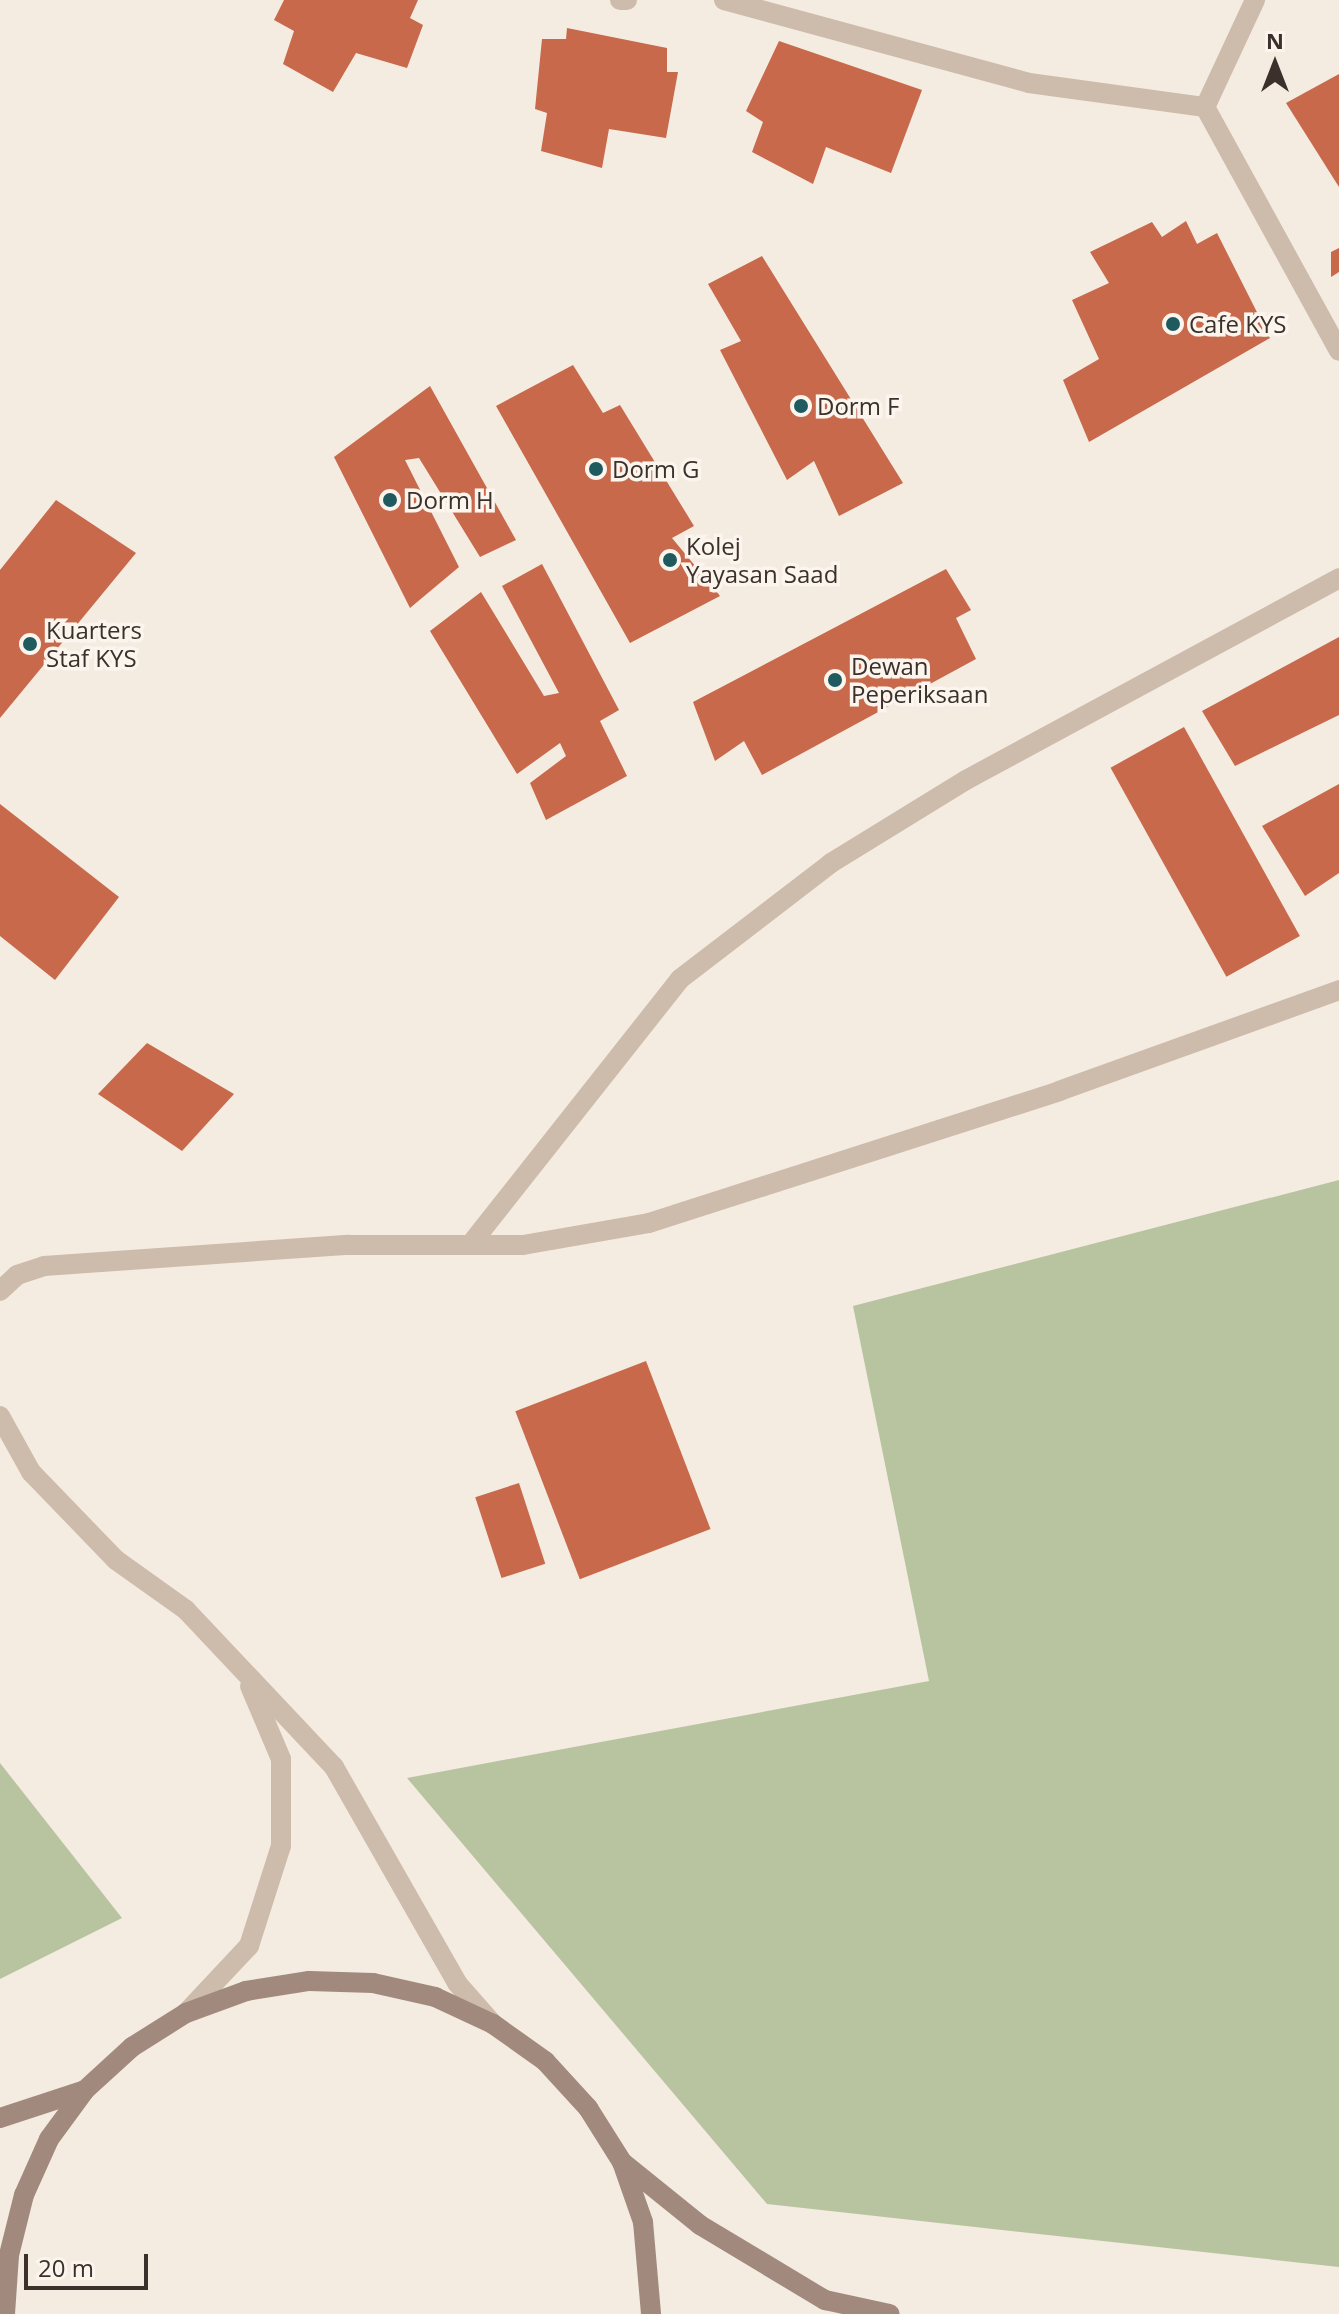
<!DOCTYPE html>
<style>
body{margin:0}
#map{position:relative;width:1339px;height:2314px;overflow:hidden;background:#f4ebe1;font-family:"Open Sans",sans-serif}
div>[style]{position:absolute}
.green>*{inset:0;background:#b8c4a0}
.building>*{inset:0;background:#c8694b;transform-origin:0 0}
.lane>*{height:20px;margin:-10px;padding:0 10px;transform-origin:10px;border-radius:10px;background:#cdbbac}
.street>*{height:20px;margin:-10px;padding:0 10px;transform-origin:10px;border-radius:10px;background:#cdbbac}
.secondary>*{height:20px;margin:-10px;padding:0 10px;transform-origin:10px;border-radius:10px;background:#a18a7d}
.dots>*{width:22px;height:22px;translate:-50% -50%;box-sizing:border-box;border:4px solid #fbf5ee;border-radius:50%}
span{translate:-50% -50%;white-space:nowrap;text-align:center;line-height:1.15;-webkit-text-stroke:7px #fbf5ee;paint-order:stroke}
.poi-label{font-size:24px;color:#3b302b}
.left{translate:0 -50%;text-align:left}
.north{position:absolute;left:1235px;top:24px;width:80px;height:80px;-webkit-text-stroke:6px #fbf5ee;paint-order:stroke;rotate:0deg;font-size:22px;font-weight:700;line-height:32px;text-align:center;color:#3b302b}
.north::after{content:'';display:block;margin:auto;width:28px;height:36px;background:#3b302b;clip-path:polygon(50% 0,100% 100%,50% 72%,0 100%)}
.scale{position:absolute;left:24px;top:2254px;width:124px;height:36px;box-sizing:border-box;border:4px solid #3b302b;border-top:0;padding-left:10px;font-size:24px;line-height:28px;white-space:nowrap;color:#3b302b;-webkit-text-stroke:6px #fbf5ee;paint-order:stroke}
</style>
<div id="map">
<div class="green">
<i style="clip-path:polygon(1339px 1180px,1339px 2267px,767px 2204px,407px 1778px,929px 1681px,853px 1306px)"></i>
<i style="clip-path:polygon(0 1763px,122px 1918px,0 1979px)"></i>
</div>
<div class="building">
<i style="clip-path:polygon(284px 0,418px 0,410px 18px,423px 25px,407px 68px,356px 53px,333px 92px,283px 64px,294px 31px,274px 20px)"></i>
<i style="clip-path:polygon(567px 28px,667px 48px,667px 72px,678px 72px,666px 138px,609px 129px,602px 168px,541px 151px,547px 113px,535px 109px,542px 39px,566px 39px)"></i>
<i style="clip-path:polygon(779px 41px,922px 90px,891px 173px,826px 147px,813px 184px,752px 152px,763px 122px,746px 111px)"></i>
<i style="clip-path:polygon(1339px 74px,1339px 187px,1286px 103px)"></i>
<i style="clip-path:polygon(1186px 221px,1197px 244px,1217px 233px,1270px 338px,1089px 442px,1063px 380px,1099px 359px,1072px 300px,1109px 283px,1090px 252px,1152px 222px,1162px 237px)"></i>
<i style="clip-path:polygon(1339px 248px,1339px 272px,1331px 277px,1331px 252px)"></i>
<i style="clip-path:polygon(762px 256px,903px 483px,839px 516px,814px 461px,787px 480px,720px 350px,741px 341px,708px 284px)"></i>
<i style="clip-path:polygon(573px 365px,603px 413px,620px 405px,694px 526px,672px 538px,720px 596px,630px 643px,496px 406px)"></i>
<i style="clip-path:polygon(430px 386px,516px 540px,480px 557px,419px 458px,405px 460px,459px 567px,410px 608px,334px 457px)"></i>
<i style="clip-path:polygon(56px 500px,136px 553px,0 718px,0 570px)"></i>
<i style="clip-path:polygon(542px 564px,619px 710px,600px 721px,627px 776px,546px 820px,530px 783px,566px 756px,560px 743px,517px 774px,430px 631px,481px 592px,544px 696px,559px 693px,502px 586px)"></i>
<i style="clip-path:polygon(946px 569px,971px 610px,956px 618px,976px 659px,762px 775px,744px 741px,715px 761px,693px 702px)"></i>
<i style="clip-path:polygon(1339px 637px,1339px 715px,1235px 766px,1202px 711px)"></i>
<i style="left:1184px;top:727px;width:239px;height:84px;rotate:61deg"></i>
<i style="clip-path:polygon(1339px 784px,1339px 873px,1305px 896px,1262px 826px)"></i>
<i style="clip-path:polygon(0 804px,119px 897px,55px 980px,0 936px)"></i>
<i style="clip-path:polygon(147px 1043px,234px 1094px,182px 1151px,98px 1094px)"></i>
<i style="left:646px;top:1361px;width:180px;height:140px;rotate:69deg"></i>
<i style="left:519px;top:1483px;width:85px;height:46px;rotate:72deg"></i>
</div>
<div class="lane">
<i style="left:620px;top:0;width:7px"></i>
<i style="left:724px;top:0;width:316px;rotate:15.2deg"></i>
<i style="left:1029px;top:83px;width:178px;rotate:7.8deg"></i>
</div>
<div class="street">
<i style="left:1255px;top:0;width:118px;rotate:115deg"></i>
<i style="left:1205px;top:107px;width:278px;rotate:61.2deg"></i>
<i style="left:470px;top:1245px;width:339px;rotate:-51.7deg"></i>
<i style="left:680px;top:979px;width:190px;rotate:-37.5deg"></i>
<i style="left:831px;top:863px;width:158px;rotate:-31.6deg"></i>
<i style="left:966px;top:780px;width:424px;rotate:-28.4deg"></i>
<i style="left:0;top:1291px;width:23px;rotate:-43deg"></i>
<i style="left:17px;top:1275px;width:28px;rotate:-18deg"></i>
<i style="left:44px;top:1266px;width:305px;rotate:-4deg"></i>
<i style="left:348px;top:1245px;width:175px"></i>
<i style="left:523px;top:1245px;width:128px;rotate:-9.9deg"></i>
<i style="left:649px;top:1223px;width:431px;rotate:-17.8deg"></i>
<i style="left:1059px;top:1091px;width:298px;rotate:-19.8deg"></i>
<i style="left:0;top:1416px;width:64px;rotate:61deg"></i>
<i style="left:31px;top:1472px;width:122px;rotate:46deg"></i>
<i style="left:116px;top:1560px;width:86px;rotate:35.5deg"></i>
<i style="left:186px;top:1610px;width:216px;rotate:46.7deg"></i>
<i style="left:334px;top:1767px;width:249px;rotate:60.3deg"></i>
<i style="left:457px;top:1983px;width:55px;rotate:48.7deg"></i>
<i style="left:186px;top:2013px;width:92px;rotate:-46.8deg"></i>
<i style="left:249px;top:1946px;width:105px;rotate:-72.3deg"></i>
<i style="left:281px;top:1846px;width:87px;rotate:-90deg"></i>
<i style="left:281px;top:1759px;width:79px;rotate:-113deg"></i>
</div>
<div class="secondary">
<i style="left:0;top:2118px;width:89px;rotate:-18.2deg"></i>
<i style="left:622px;top:2162px;width:100px;rotate:38.9deg"></i>
<i style="left:700px;top:2225px;width:146px;rotate:31deg"></i>
<i style="left:825px;top:2300px;width:66px;rotate:12.2deg"></i>
<i style="left:5px;top:2314px;width:59px;rotate:-86.1deg"></i>
<i style="left:9px;top:2255px;width:62px;rotate:-76deg"></i>
<i style="left:24px;top:2195px;width:61px;rotate:-65.9deg"></i>
<i style="left:49px;top:2139px;width:61px;rotate:-53.7deg"></i>
<i style="left:85px;top:2090px;width:64px;rotate:-42.5deg"></i>
<i style="left:132px;top:2047px;width:64px;rotate:-32.2deg"></i>
<i style="left:186px;top:2013px;width:64px;rotate:-20.1deg"></i>
<i style="left:246px;top:1991px;width:64px;rotate:-9deg"></i>
<i style="left:309px;top:1981px;width:64px;rotate:1.8deg"></i>
<i style="left:373px;top:1983px;width:64px;rotate:12.7deg"></i>
<i style="left:435px;top:1997px;width:64px;rotate:25deg"></i>
<i style="left:493px;top:2024px;width:64px;rotate:35.4deg"></i>
<i style="left:545px;top:2061px;width:64px;rotate:47.5deg"></i>
<i style="left:588px;top:2108px;width:64px;rotate:57.8deg"></i>
<i style="left:622px;top:2162px;width:64px;rotate:70.7deg"></i>
<i style="left:643px;top:2222px;width:92px;rotate:85deg"></i>
</div>
<div class="dots">
<i style="left:1173px;top:324px;background:#1f5a5e"></i>
<i style="left:801px;top:406px;background:#1f5a5e"></i>
<i style="left:596px;top:469px;background:#1f5a5e"></i>
<i style="left:390px;top:500px;background:#1f5a5e"></i>
<i style="left:670px;top:560px;background:#1f5a5e"></i>
<i style="left:30px;top:644px;background:#1f5a5e"></i>
<i style="left:835px;top:680px;background:#1f5a5e"></i>
</div>
<div class="poi-label">
<span class="left" style="left:1189px;top:324px">Cafe KYS</span>
<span class="left" style="left:817px;top:406px">Dorm F</span>
<span class="left" style="left:612px;top:469px">Dorm G</span>
<span class="left" style="left:406px;top:500px">Dorm H</span>
<span class="left" style="left:686px;top:560px">Kolej<br>Yayasan Saad</span>
<span class="left" style="left:46px;top:644px">Kuarters<br>Staf KYS</span>
<span class="left" style="left:851px;top:680px">Dewan<br>Peperiksaan</span>
</div>
<div class="north">N</div>
<div class="scale">20 m</div>
</div>
